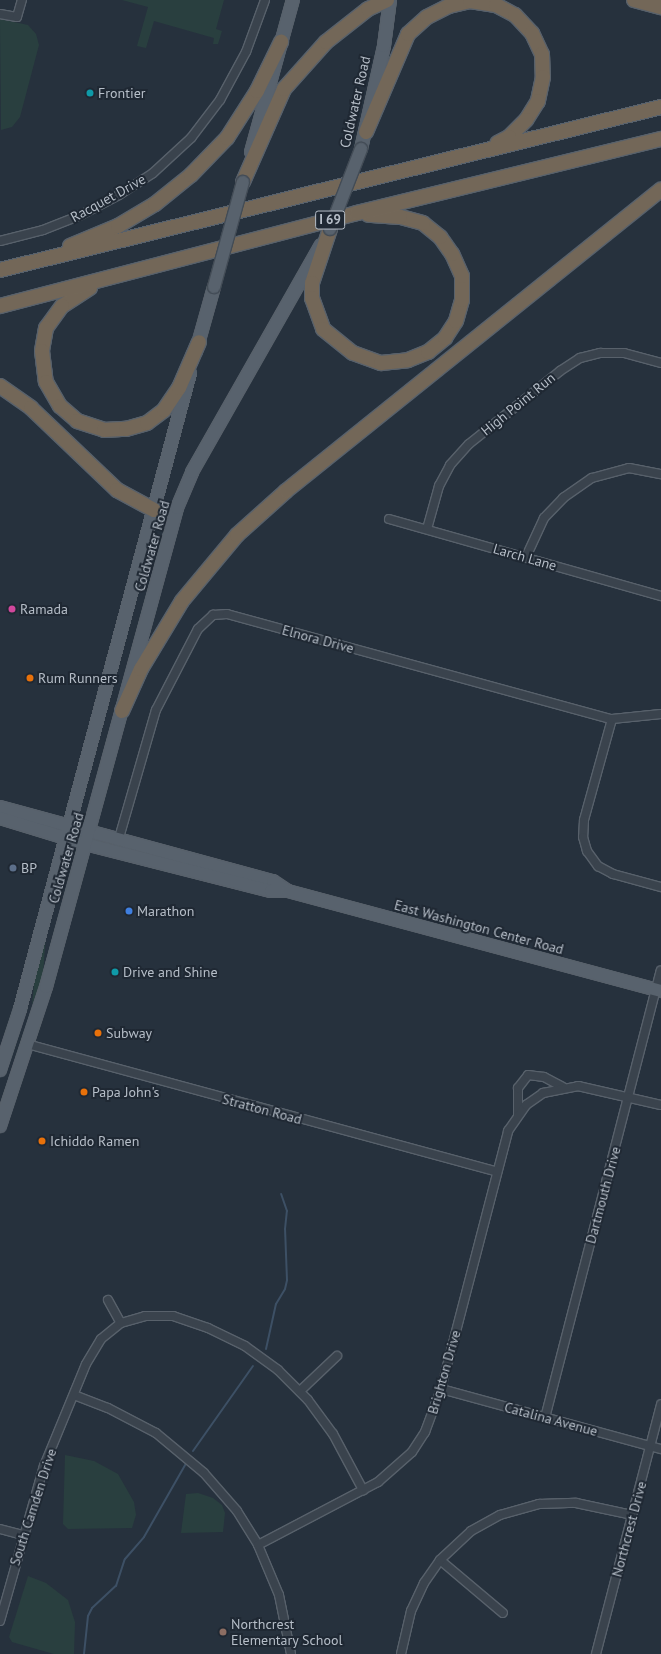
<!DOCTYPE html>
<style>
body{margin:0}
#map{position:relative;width:661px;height:1654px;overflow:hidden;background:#26313d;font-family:"PT Sans",sans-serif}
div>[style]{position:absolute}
.green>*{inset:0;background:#293f3f}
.stream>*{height:2px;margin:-1px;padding:0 1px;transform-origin:1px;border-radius:1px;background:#3d5065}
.roads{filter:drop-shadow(1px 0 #58616b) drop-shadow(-1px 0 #58616b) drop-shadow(0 1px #58616b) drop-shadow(0 -1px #58616b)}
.street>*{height:8px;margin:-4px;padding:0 4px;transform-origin:4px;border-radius:4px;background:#3a434d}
.primary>*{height:12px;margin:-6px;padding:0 6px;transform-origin:6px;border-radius:6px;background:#58626d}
.highway>*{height:14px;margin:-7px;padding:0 7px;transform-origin:7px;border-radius:7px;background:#736758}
.bridges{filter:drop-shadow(1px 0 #434c56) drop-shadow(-1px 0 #434c56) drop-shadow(0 1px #434c56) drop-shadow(0 -1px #434c56)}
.primary-bridge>*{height:12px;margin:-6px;padding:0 6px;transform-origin:6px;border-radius:6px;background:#58626d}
.dots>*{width:11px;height:11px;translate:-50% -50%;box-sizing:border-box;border:2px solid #1f2833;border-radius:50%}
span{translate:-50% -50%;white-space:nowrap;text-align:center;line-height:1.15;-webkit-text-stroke:4px #1f2833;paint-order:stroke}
.shield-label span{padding:1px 3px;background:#1f2833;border:1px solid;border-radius:3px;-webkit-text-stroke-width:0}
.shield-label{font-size:13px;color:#b6bec8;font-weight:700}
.poi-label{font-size:14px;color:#b6bec8}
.left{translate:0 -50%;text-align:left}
.street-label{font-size:14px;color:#b6bec8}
</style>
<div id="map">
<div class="green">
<i style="clip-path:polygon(122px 0,224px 0,216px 29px,222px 31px,218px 44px,213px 44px,214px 38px,154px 21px,146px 48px,137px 46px,148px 7px)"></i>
<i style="clip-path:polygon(0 19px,28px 25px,36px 34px,39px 45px,20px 117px,12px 127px,1px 130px)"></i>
<i style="clip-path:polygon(68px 853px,46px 934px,43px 975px,32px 1005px,35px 974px)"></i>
<i style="clip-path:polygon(65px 1455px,94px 1461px,118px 1474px,134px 1502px,136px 1515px,132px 1528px,68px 1529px,63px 1524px)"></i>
<i style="clip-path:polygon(198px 1493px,213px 1498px,222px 1505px,225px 1513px,223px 1532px,181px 1533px,186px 1494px)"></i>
<i style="clip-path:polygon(28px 1576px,46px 1583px,68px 1600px,75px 1622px,74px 1654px,54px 1654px,12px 1642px,9px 1637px)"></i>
</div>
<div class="stream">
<i style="left:266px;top:1349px;width:46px;rotate:-77.5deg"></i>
<i style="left:276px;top:1304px;width:17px;rotate:-59deg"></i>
<i style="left:285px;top:1289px;width:9px;rotate:-77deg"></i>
<i style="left:287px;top:1280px;width:51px;rotate:-92.2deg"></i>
<i style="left:285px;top:1229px;width:18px;rotate:-84deg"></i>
<i style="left:287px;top:1211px;width:18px;rotate:-109deg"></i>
<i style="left:193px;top:1451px;width:104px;rotate:-54.8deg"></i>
<i style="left:84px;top:1654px;width:38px;rotate:-84deg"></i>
<i style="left:88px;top:1616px;width:9px;rotate:-63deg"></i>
<i style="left:92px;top:1608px;width:33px;rotate:-43deg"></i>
<i style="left:116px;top:1586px;width:28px;rotate:-72deg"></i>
<i style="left:125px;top:1559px;width:29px;rotate:-49deg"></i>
<i style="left:144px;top:1537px;width:83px;rotate:-60.3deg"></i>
</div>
<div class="roads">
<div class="street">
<i style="left:0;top:14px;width:17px;rotate:10deg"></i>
<i style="left:17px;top:17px;width:18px;rotate:-74deg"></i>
<i style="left:0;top:241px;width:44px;rotate:-14.3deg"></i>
<i style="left:43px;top:230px;width:41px;rotate:-21.5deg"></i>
<i style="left:81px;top:215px;width:43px;rotate:-27.8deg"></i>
<i style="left:119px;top:195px;width:40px;rotate:-32.9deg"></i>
<i style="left:153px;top:173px;width:52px;rotate:-42.6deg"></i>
<i style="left:191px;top:138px;width:48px;rotate:-52.7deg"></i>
<i style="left:220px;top:100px;width:55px;rotate:-61.6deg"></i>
<i style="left:246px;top:52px;width:55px;rotate:-69.9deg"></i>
<i style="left:389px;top:519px;width:283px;rotate:15.8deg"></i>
<i style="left:427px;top:529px;width:45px;rotate:-74.4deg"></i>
<i style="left:439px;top:486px;width:24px;rotate:-62deg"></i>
<i style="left:450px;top:465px;width:28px;rotate:-48deg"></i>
<i style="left:469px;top:444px;width:117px;rotate:-38.7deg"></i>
<i style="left:560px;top:371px;width:24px;rotate:-33deg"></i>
<i style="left:580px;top:358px;width:21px;rotate:-14deg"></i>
<i style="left:600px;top:353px;width:24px"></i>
<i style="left:624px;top:353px;width:38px;rotate:15deg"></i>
<i style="left:526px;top:557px;width:43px;rotate:-65.2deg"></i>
<i style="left:544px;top:518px;width:28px;rotate:-46deg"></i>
<i style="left:563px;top:498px;width:35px;rotate:-35deg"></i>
<i style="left:592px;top:478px;width:38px;rotate:-15deg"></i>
<i style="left:629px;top:468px;width:33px;rotate:11deg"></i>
<i style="left:612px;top:719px;width:105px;rotate:105.5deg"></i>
<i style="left:584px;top:820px;width:17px;rotate:93deg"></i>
<i style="left:583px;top:837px;width:15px;rotate:74deg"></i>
<i style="left:587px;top:851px;width:19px;rotate:54deg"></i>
<i style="left:598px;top:866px;width:17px;rotate:28deg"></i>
<i style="left:613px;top:874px;width:50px;rotate:15.2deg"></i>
<i style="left:119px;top:838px;width:133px;rotate:-73.9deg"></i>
<i style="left:156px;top:710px;width:91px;rotate:-62.6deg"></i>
<i style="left:198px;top:629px;width:21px;rotate:-43deg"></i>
<i style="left:213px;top:615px;width:14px;rotate:-4deg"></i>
<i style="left:227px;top:614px;width:399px;rotate:15.3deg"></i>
<i style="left:612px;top:719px;width:49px;rotate:-5.8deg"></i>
<i style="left:27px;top:1044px;width:487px;rotate:15.2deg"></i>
<i style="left:518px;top:1115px;width:27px;rotate:-90deg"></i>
<i style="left:518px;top:1088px;width:16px;rotate:-52deg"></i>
<i style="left:528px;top:1075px;width:16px;rotate:7deg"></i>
<i style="left:544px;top:1077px;width:21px;rotate:28deg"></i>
<i style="left:108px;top:1300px;width:26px;rotate:61deg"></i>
<i style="left:441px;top:1389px;width:228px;rotate:15.3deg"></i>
<i style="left:300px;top:1391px;width:51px;rotate:-43.4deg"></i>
<i style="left:74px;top:1395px;width:36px;rotate:21deg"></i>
<i style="left:108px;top:1408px;width:54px;rotate:27.5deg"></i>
<i style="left:156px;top:1433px;width:62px;rotate:39.8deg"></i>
<i style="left:204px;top:1473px;width:50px;rotate:49deg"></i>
<i style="left:237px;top:1511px;width:40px;rotate:58deg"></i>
<i style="left:258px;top:1545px;width:54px;rotate:67.2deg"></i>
<i style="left:279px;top:1595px;width:60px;rotate:78.5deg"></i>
<i style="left:545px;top:1418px;width:462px;rotate:-75.5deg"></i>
<i style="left:0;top:1529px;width:23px;rotate:15deg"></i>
<i style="left:258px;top:1545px;width:136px;rotate:-27.7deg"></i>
<i style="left:378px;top:1482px;width:45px;rotate:-41.4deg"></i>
<i style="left:412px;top:1452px;width:24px;rotate:-57deg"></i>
<i style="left:425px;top:1432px;width:46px;rotate:-69.6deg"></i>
<i style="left:441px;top:1389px;width:267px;rotate:-75.4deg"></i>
<i style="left:508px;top:1131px;width:32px;rotate:-55deg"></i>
<i style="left:526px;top:1105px;width:21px;rotate:-35deg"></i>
<i style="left:543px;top:1093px;width:36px;rotate:-11deg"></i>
<i style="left:578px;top:1086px;width:85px;rotate:12.9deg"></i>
<i style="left:440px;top:1560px;width:82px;rotate:40.1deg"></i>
<i style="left:0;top:1621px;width:161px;rotate:-74.2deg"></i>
<i style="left:44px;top:1466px;width:110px;rotate:-67.6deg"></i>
<i style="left:86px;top:1364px;width:29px;rotate:-59deg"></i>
<i style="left:101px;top:1339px;width:26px;rotate:-39deg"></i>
<i style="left:121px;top:1323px;width:25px;rotate:-16deg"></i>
<i style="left:145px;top:1316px;width:28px"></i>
<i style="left:173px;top:1316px;width:37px;rotate:19deg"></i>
<i style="left:208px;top:1328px;width:41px;rotate:25.9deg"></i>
<i style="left:245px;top:1346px;width:41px;rotate:36deg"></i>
<i style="left:278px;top:1370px;width:42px;rotate:45deg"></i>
<i style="left:308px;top:1400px;width:42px;rotate:53.7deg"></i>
<i style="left:333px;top:1434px;width:64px;rotate:61.8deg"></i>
<i style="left:401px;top:1654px;width:44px;rotate:-76.9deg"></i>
<i style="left:411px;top:1611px;width:31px;rotate:-65deg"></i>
<i style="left:424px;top:1583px;width:28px;rotate:-55deg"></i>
<i style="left:440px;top:1560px;width:42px;rotate:-43.1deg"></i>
<i style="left:471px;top:1531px;width:33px;rotate:-29deg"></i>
<i style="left:500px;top:1515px;width:41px;rotate:-15.8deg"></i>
<i style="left:539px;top:1504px;width:37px;rotate:-2deg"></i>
<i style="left:576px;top:1503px;width:57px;rotate:12.1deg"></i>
<i style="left:596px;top:1654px;width:258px;rotate:-75.4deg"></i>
</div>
<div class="primary">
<i style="left:361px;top:149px;width:106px;rotate:-77.4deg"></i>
<i style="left:384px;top:46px;width:46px;rotate:-82.6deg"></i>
<i style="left:251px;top:152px;width:158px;rotate:-74.6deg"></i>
<i style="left:196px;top:351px;width:66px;rotate:-74.3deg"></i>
<i style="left:0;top:807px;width:283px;rotate:15.2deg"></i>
<i style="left:273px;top:881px;width:18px;rotate:34deg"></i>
<i style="left:0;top:818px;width:89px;rotate:17deg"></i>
<i style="left:85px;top:844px;width:192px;rotate:14.2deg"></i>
<i style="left:271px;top:891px;width:17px"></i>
<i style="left:288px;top:891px;width:386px;rotate:15deg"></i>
<i style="left:0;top:1070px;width:64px;rotate:-71.8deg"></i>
<i style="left:20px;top:1009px;width:658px;rotate:-75.03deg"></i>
<i style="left:0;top:1126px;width:146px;rotate:-71.7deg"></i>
<i style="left:46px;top:987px;width:497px;rotate:-74.7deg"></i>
<i style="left:177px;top:508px;width:39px;rotate:-67deg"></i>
<i style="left:192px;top:472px;width:261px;rotate:-60.4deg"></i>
</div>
<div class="highway">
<i style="left:634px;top:0;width:28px;rotate:15deg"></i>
<i style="left:366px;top:132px;width:107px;rotate:-66.8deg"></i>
<i style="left:408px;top:34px;width:25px;rotate:-42deg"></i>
<i style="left:427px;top:17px;width:25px;rotate:-27deg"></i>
<i style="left:449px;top:6px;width:22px;rotate:-13deg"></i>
<i style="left:470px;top:1px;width:26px;rotate:9deg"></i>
<i style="left:496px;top:5px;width:21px;rotate:28deg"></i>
<i style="left:515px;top:15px;width:25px;rotate:47deg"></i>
<i style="left:532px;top:33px;width:23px;rotate:65deg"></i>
<i style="left:542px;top:54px;width:23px;rotate:88deg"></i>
<i style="left:543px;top:77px;width:25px;rotate:102deg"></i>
<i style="left:538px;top:101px;width:22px;rotate:122deg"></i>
<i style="left:526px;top:120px;width:24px;rotate:135deg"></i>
<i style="left:509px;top:137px;width:13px;rotate:153deg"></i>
<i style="left:243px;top:182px;width:102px;rotate:-66.2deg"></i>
<i style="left:284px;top:89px;width:63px;rotate:-48.2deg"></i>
<i style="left:326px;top:42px;width:53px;rotate:-38.2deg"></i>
<i style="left:368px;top:9px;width:21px;rotate:-25deg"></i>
<i style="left:330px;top:229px;width:57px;rotate:108.4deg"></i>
<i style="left:312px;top:283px;width:15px;rotate:90deg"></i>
<i style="left:312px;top:298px;width:33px;rotate:70deg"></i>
<i style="left:323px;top:329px;width:38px;rotate:39deg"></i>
<i style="left:353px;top:353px;width:30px;rotate:20deg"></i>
<i style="left:381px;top:363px;width:27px;rotate:-6deg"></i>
<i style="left:408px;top:360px;width:22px;rotate:-22deg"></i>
<i style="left:428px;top:352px;width:22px;rotate:-39deg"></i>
<i style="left:445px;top:338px;width:20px;rotate:-57deg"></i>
<i style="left:456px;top:321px;width:22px;rotate:-74deg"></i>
<i style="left:462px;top:300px;width:24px;rotate:-90deg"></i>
<i style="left:462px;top:276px;width:24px;rotate:-114deg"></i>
<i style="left:452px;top:254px;width:21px;rotate:-125deg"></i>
<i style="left:440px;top:237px;width:22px;rotate:-141deg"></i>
<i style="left:423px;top:223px;width:24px;rotate:-165deg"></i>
<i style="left:400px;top:217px;width:32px;rotate:-176deg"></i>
<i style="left:70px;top:246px;width:52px;rotate:-22.6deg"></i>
<i style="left:118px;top:226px;width:43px;rotate:-30.7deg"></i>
<i style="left:155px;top:204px;width:46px;rotate:-38.9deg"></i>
<i style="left:191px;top:175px;width:52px;rotate:-45.8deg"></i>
<i style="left:227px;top:138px;width:56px;rotate:-57.4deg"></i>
<i style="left:257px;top:91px;width:55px;rotate:-63.9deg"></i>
<i style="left:0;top:270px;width:681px;rotate:-13.85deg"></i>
<i style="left:90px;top:288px;width:33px;rotate:147deg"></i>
<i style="left:62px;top:306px;width:27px;rotate:126deg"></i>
<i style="left:46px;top:328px;width:23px;rotate:100deg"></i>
<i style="left:42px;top:351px;width:31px;rotate:83deg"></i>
<i style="left:46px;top:382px;width:28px;rotate:60deg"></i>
<i style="left:60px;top:406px;width:23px;rotate:41deg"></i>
<i style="left:77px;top:421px;width:28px;rotate:18deg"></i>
<i style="left:104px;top:430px;width:22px;rotate:-3deg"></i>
<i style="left:126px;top:429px;width:22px;rotate:-16deg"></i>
<i style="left:147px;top:423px;width:21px;rotate:-37deg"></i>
<i style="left:164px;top:410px;width:27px;rotate:-56deg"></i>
<i style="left:179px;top:388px;width:50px;rotate:-66.5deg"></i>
<i style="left:0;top:306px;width:369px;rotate:-14.6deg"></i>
<i style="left:357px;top:213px;width:313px;rotate:-13.7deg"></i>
<i style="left:0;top:386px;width:38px;rotate:35deg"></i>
<i style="left:31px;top:408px;width:119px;rotate:43.6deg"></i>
<i style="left:117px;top:490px;width:42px;rotate:28.4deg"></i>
<i style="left:122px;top:711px;width:46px;rotate:-65.7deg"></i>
<i style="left:141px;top:669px;width:79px;rotate:-58.9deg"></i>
<i style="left:182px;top:601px;width:86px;rotate:-50.2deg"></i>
<i style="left:237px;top:535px;width:66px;rotate:-41.9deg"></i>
<i style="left:286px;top:491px;width:481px;rotate:-38.8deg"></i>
</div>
</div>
<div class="bridges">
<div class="primary-bridge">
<i style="left:330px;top:229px;width:86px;rotate:-68.8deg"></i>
<i style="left:214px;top:287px;width:109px;rotate:-74.6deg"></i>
</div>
</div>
<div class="dots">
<i style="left:90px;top:93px;background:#0f9aa8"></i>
<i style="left:12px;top:609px;background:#d1479c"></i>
<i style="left:30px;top:678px;background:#e8710a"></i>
<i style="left:13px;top:868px;background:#5c6f8a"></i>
<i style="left:129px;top:911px;background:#3f7fe0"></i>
<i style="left:115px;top:972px;background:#0f9aa8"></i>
<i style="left:98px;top:1033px;background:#e8710a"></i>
<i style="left:84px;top:1092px;background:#e8710a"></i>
<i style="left:42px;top:1141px;background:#e8710a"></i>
<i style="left:223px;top:1632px;background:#8d6e63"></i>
</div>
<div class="shield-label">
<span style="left:330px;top:220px">I 69</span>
</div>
<div class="poi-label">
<span class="left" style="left:98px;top:93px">Frontier</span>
<span class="left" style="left:20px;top:609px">Ramada</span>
<span class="left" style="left:38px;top:678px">Rum Runners</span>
<span class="left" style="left:21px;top:868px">BP</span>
<span class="left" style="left:137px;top:911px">Marathon</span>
<span class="left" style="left:123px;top:972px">Drive and Shine</span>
<span class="left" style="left:106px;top:1033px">Subway</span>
<span class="left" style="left:92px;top:1092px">Papa John's</span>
<span class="left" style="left:50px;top:1141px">Ichiddo Ramen</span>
<span class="left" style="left:231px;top:1632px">Northcrest<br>Elementary School</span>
</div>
<div class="street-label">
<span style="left:355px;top:102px;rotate:-77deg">Coldwater Road</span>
<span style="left:108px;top:198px;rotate:-29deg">Racquet Drive</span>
<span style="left:518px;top:404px;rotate:-39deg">High Point Run</span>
<span style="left:152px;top:546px;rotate:-74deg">Coldwater Road</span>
<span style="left:525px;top:557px;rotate:16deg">Larch Lane</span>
<span style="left:318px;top:639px;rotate:15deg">Elnora Drive</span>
<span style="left:66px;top:858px;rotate:-74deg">Coldwater Road</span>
<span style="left:479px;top:927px;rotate:15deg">East Washington Center Road</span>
<span style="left:262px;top:1109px;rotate:15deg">Stratton Road</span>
<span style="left:603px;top:1195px;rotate:-75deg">Dartmouth Drive</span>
<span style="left:444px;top:1372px;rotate:-74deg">Brighton Drive</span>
<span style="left:551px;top:1419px;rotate:15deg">Catalina Avenue</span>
<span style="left:33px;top:1507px;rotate:-72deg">South Camden Drive</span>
<span style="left:629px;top:1529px;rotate:-75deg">Northcrest Drive</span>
</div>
</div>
